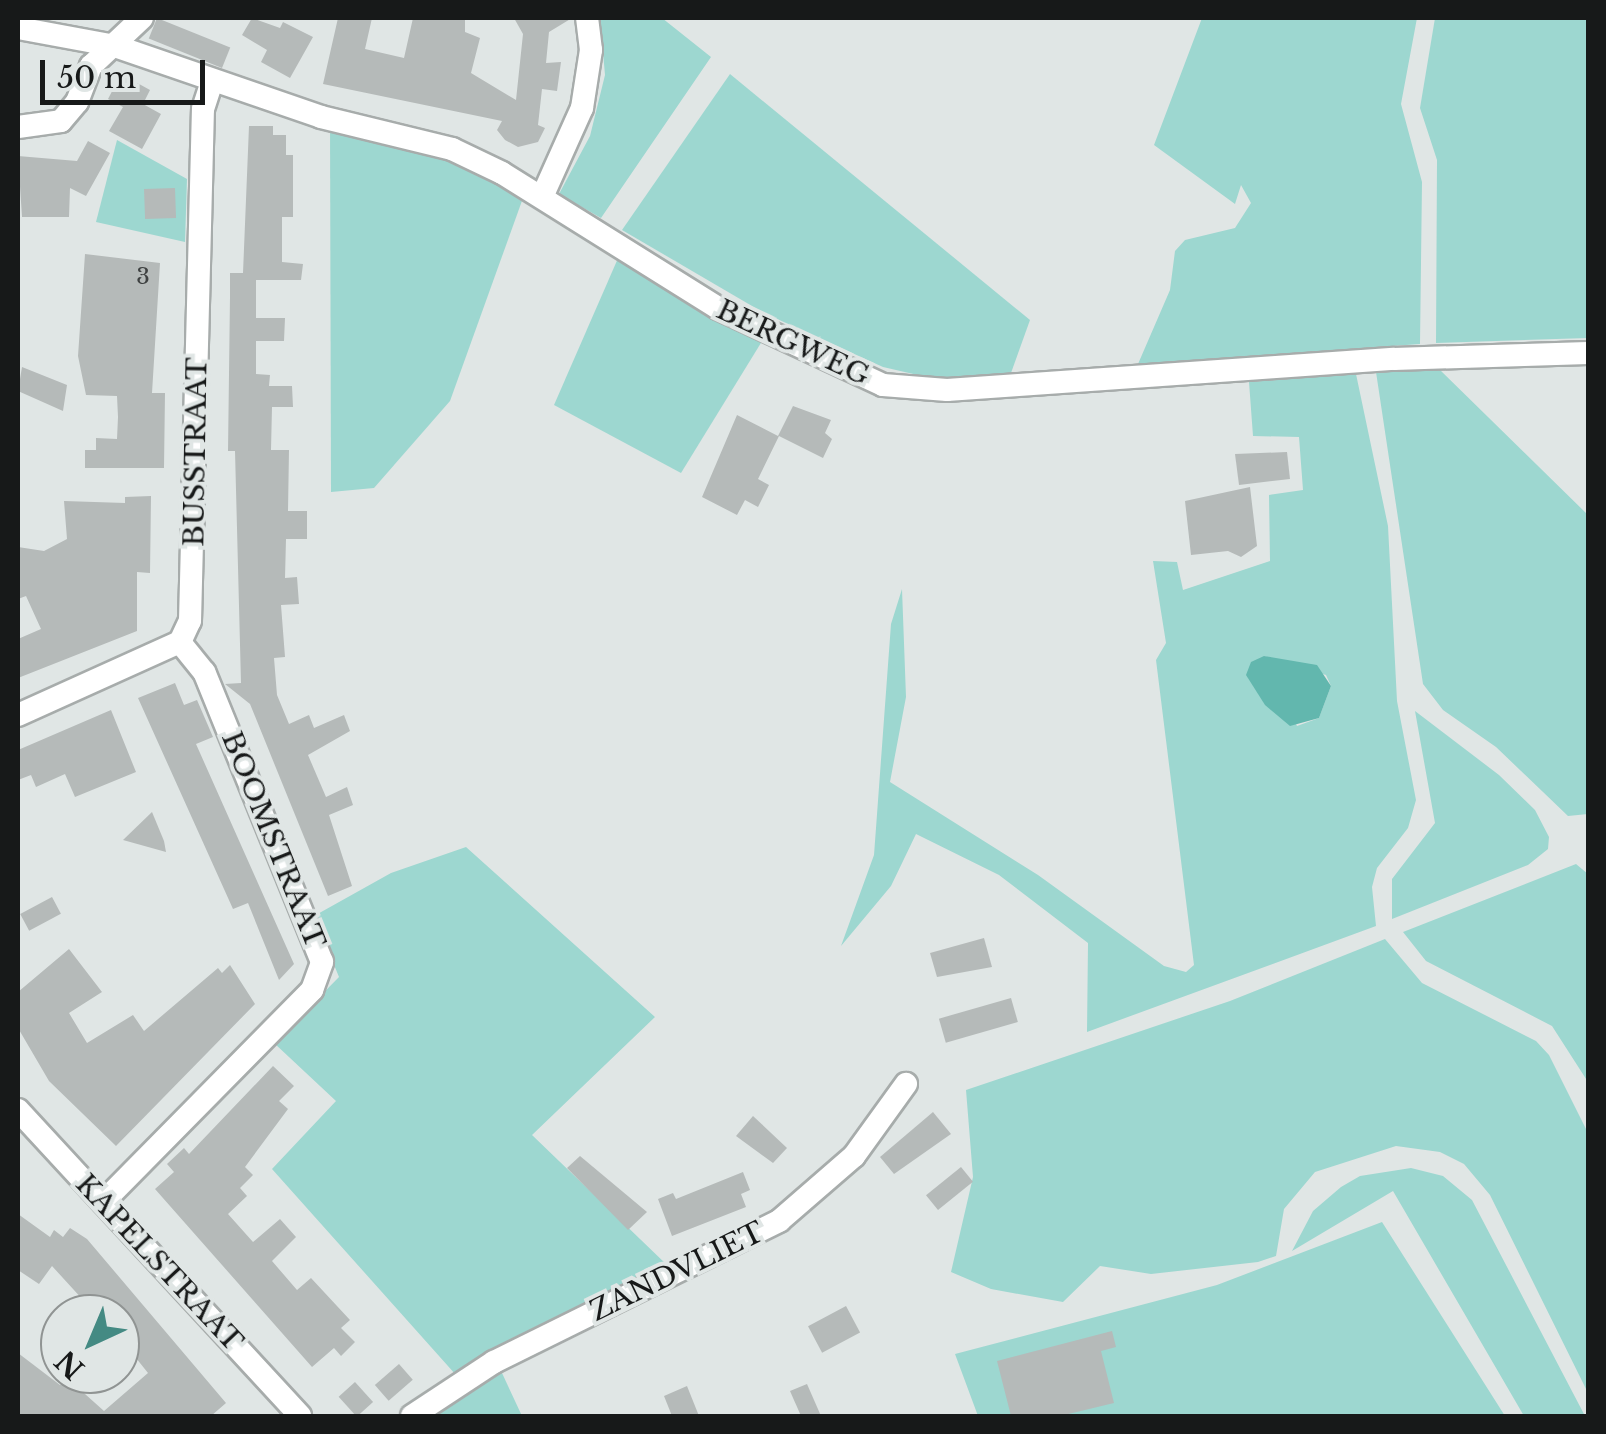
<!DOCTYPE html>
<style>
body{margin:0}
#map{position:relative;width:1606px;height:1434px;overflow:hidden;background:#e0e6e5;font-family:"Libre Baskerville",serif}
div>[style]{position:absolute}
.green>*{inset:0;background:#9dd7d0}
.water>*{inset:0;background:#62b7ae}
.building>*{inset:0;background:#b5bab9;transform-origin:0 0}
.roads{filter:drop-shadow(2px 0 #a7acab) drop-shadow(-2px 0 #a7acab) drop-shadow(0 2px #a7acab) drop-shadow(0 -2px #a7acab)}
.minor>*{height:22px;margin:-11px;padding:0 11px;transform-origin:11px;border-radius:11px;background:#fff}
span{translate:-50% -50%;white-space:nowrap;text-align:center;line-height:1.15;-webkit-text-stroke:8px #e0e6e5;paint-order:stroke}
.number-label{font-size:22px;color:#3e4141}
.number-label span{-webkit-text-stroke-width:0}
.street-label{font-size:28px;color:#171919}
.frame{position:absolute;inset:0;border:20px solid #171919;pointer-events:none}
.north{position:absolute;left:40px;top:1294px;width:100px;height:100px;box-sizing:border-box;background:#e0e6e5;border:2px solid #909493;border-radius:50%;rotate:224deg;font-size:28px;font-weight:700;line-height:40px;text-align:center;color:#171919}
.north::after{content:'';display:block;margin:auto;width:35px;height:45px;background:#448a83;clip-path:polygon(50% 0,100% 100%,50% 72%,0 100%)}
.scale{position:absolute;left:40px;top:60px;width:165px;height:45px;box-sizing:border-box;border:5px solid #171919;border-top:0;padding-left:12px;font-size:30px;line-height:35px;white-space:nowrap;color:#171919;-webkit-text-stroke:8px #e0e6e5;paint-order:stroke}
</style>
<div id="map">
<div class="green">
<i style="clip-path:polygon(600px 18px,662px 18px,711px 57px,601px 218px,559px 194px,590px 136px,605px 75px)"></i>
<i style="clip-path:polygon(1202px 18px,1417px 18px,1401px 104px,1422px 182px,1420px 344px,1138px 364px,1170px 290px,1175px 251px,1185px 240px,1235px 228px,1251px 203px,1241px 185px,1235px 204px,1154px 145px)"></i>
<i style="clip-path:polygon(1435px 18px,1588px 18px,1588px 338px,1436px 343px,1437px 160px,1420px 108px)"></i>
<i style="clip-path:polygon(730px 74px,1030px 320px,1011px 373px,935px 379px,883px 367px,764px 313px,622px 230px)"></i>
<i style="clip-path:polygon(330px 118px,441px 153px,523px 198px,450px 401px,374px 488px,331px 492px)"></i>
<i style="clip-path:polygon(117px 140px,187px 179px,185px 242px,96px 222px)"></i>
<i style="clip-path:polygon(619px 256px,764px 338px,681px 473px,554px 405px)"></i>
<i style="clip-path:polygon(1439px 369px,1588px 515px,1588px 814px,1568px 816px,1496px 747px,1443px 710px,1423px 684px,1376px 372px)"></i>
<i style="clip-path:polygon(evenodd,1356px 374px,1388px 526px,1397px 701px,1416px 800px,1408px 828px,1377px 868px,1372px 887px,1376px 926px,1087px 1032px,1088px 943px,999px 875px,916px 834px,891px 886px,841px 946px,874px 855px,891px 624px,902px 589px,906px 697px,890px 782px,1038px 875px,1164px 966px,1186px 972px,1194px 965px,1156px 660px,1166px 643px,1153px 561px,1177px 562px,1183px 590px,1270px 561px,1269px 495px,1303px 490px,1299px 437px,1253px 436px,1249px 382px,1356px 374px,1264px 656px,1326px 675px,1331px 686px,1319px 718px,1297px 726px,1264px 656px)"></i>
<i style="clip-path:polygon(1415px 711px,1499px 775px,1535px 810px,1549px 837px,1548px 849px,1528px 865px,1392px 919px,1392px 879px,1435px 823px)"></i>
<i style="clip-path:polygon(466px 847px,655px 1017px,532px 1135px,667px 1265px,456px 1375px,272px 1169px,336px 1101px,274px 1043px,339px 977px,314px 916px,391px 873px)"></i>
<i style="clip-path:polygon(1576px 864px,1588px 874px,1588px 1082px,1552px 1026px,1426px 961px,1403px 932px)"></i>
<i style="clip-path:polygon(1385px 939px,1422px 983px,1536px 1041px,1549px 1055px,1588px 1133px,1588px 1393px,1490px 1195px,1464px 1164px,1440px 1152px,1396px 1146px,1315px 1172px,1284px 1209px,1276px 1256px,1258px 1262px,1151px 1274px,1100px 1266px,1063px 1302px,991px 1289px,951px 1272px,973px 1177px,966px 1090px,1230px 1001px)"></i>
<i style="clip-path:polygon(1411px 1168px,1443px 1176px,1472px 1200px,1585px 1416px,1524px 1416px,1393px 1191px,1292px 1251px,1313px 1211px,1341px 1187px,1360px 1176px)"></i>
<i style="clip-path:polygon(1382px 1222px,1505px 1416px,978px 1416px,955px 1354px,1217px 1285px)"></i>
<i style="clip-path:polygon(502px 1373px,522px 1416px,432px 1416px,468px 1393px)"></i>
</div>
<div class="water">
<i style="clip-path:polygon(1264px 656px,1317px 665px,1331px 686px,1319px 718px,1290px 726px,1265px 705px,1246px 675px,1251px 662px)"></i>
</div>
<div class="building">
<i style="left:157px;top:18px;width:79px;height:22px;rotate:22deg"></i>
<i style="clip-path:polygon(252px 18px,280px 28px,283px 22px,313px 37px,290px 78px,261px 62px,267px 50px,242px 35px)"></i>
<i style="clip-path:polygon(338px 18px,372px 18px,365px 49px,404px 58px,413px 18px,465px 18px,465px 32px,480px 38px,471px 73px,516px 100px,523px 34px,514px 18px,572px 18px,549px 32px,546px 63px,561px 62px,557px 91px,542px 89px,538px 125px,545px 128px,538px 142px,518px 147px,505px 140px,497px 130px,502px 121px,323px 84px)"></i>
<i style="clip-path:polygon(121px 74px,150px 90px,143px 104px,161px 114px,142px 149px,109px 131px,123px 107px,108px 99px)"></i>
<i style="clip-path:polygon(249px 126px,273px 126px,273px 135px,286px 135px,286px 155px,293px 155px,293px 217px,282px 217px,282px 262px,303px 264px,301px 280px,256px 280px,256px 318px,285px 318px,284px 341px,256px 341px,256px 374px,270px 375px,269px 386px,292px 386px,293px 407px,272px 407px,271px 450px,289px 450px,288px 511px,307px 511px,307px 539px,286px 539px,285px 578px,297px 577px,299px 604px,281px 605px,285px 657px,274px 658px,277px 695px,289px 724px,309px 715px,314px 728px,344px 715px,350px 731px,308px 755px,326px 797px,347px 787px,353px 805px,329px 815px,352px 886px,328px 896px,250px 704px,225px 684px,241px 683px,235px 451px,228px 451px,230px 296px,230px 273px,243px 273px)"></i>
<i style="clip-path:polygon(88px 141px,110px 153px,86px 196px,70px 188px,69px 217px,22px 217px,18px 156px,77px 161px)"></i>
<i style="left:175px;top:188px;width:30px;height:31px;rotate:88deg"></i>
<i style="clip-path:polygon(85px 254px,160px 263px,152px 393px,165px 393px,164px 468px,85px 468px,85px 450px,96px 450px,96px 438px,117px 439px,118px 417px,117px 396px,86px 395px,78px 356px)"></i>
<i style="clip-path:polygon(22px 367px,67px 385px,63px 411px,18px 391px)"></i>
<i style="clip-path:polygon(793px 406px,831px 420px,825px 433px,832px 439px,823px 458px,779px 436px,758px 479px,769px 485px,758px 507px,745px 500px,737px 515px,702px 497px,737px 415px,778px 436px)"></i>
<i style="clip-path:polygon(1287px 452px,1290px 479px,1239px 485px,1235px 454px)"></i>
<i style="clip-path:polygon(1250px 487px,1257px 546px,1241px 557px,1228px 551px,1191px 555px,1185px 501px)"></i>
<i style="clip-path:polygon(151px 496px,150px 573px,137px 572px,137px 631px,18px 678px,18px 639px,41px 629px,26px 596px,18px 599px,18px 547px,44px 551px,67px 539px,64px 501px,125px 503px,125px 497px)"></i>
<i style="clip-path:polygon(175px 683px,184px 705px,197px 700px,213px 737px,196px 744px,294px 964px,279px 980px,248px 903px,233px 909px,138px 698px)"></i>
<i style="clip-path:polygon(111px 710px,136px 772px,75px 797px,65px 774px,36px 787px,31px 775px,18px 780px,18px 750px)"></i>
<i style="clip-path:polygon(152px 812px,164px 841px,166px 852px,123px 840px)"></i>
<i style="left:52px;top:897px;width:19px;height:36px;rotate:62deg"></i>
<i style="clip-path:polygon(984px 938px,992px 967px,937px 977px,930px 953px)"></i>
<i style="clip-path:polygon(69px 949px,102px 992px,69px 1013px,87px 1043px,133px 1015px,144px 1031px,218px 968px,222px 973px,230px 965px,255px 1004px,116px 1146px,49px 1081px,18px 1028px,18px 992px)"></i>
<i style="left:1011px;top:998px;width:25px;height:75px;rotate:74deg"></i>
<i style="clip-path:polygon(273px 1066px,294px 1086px,279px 1101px,288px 1109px,245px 1167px,253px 1175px,240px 1188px,247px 1196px,228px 1214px,253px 1242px,280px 1219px,296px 1237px,272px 1261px,297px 1290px,311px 1278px,350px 1320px,341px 1328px,355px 1342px,341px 1356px,334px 1348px,312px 1367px,155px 1189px,174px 1172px,167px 1164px,184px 1148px,189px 1154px)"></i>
<i style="clip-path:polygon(933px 1112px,951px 1134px,894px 1174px,880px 1157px)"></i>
<i style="clip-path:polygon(753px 1116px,787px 1148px,773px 1163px,736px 1136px)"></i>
<i style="clip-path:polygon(580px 1156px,647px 1212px,628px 1230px,567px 1168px)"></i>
<i style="left:961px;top:1167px;width:19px;height:45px;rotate:51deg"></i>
<i style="clip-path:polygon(743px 1172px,750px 1190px,741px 1194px,746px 1207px,672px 1236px,658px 1199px,673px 1193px,676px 1199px)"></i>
<i style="clip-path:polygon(18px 1214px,50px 1237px,54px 1230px,63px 1237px,70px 1228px,87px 1239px,226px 1403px,211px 1416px,18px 1416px,18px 1353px,60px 1385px,66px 1377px,104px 1411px,148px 1373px,120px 1338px,120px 1314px,75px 1314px,84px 1301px,52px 1266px,39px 1284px,18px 1270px)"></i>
<i style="left:846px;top:1306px;width:30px;height:43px;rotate:62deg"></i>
<i style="clip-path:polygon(1112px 1331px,1116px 1347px,1101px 1351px,1114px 1403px,1060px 1416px,1011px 1416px,997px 1361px)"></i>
<i style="left:399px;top:1364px;width:21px;height:32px;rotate:49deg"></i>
<i style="left:355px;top:1382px;width:27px;height:22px;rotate:48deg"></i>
<i style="clip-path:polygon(807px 1384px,821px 1416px,801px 1416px,790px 1391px)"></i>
<i style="clip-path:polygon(687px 1386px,699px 1416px,672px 1416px,664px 1396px)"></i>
</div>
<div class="roads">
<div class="minor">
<i style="left:18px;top:28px;width:99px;rotate:10.5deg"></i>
<i style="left:115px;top:46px;width:218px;rotate:19deg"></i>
<i style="left:321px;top:117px;width:135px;rotate:13.7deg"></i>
<i style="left:452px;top:149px;width:55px;rotate:25.6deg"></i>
<i style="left:502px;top:173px;width:255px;rotate:32deg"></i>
<i style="left:718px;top:308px;width:182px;rotate:25deg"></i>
<i style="left:883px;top:385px;width:64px;rotate:4.5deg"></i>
<i style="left:947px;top:390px;width:448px;rotate:-4deg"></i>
<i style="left:1394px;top:359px;width:194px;rotate:-1.8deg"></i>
<i style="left:18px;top:127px;width:43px;rotate:-7.9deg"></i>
<i style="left:61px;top:121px;width:25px;rotate:-50deg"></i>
<i style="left:77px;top:102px;width:39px;rotate:-69deg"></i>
<i style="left:91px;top:66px;width:70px;rotate:-43.3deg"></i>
<i style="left:542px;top:197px;width:98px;rotate:-65.8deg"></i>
<i style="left:582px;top:108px;width:59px;rotate:-81.2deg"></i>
<i style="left:591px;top:50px;width:32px;rotate:-97deg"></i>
<i style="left:18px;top:715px;width:178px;rotate:-24.3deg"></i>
<i style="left:180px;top:642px;width:23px;rotate:-65deg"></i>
<i style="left:190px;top:621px;width:512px;rotate:-88.55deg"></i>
<i style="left:203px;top:109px;width:28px;rotate:-72deg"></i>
<i style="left:18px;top:1110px;width:416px;rotate:47.3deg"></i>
<i style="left:103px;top:1202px;width:298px;rotate:-45.4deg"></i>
<i style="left:312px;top:990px;width:30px;rotate:-70deg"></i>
<i style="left:322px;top:962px;width:313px;rotate:-112.1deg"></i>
<i style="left:204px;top:672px;width:38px;rotate:-129deg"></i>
<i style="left:412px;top:1416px;width:98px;rotate:-33.4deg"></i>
<i style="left:494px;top:1362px;width:318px;rotate:-26.3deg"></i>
<i style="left:779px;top:1221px;width:99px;rotate:-40.9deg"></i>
<i style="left:854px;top:1156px;width:89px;rotate:-54.2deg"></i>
</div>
</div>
<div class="number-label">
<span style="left:143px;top:277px">3</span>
</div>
<div class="street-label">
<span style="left:793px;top:343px;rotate:25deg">BERGWEG</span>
<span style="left:196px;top:452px;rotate:-89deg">BUSSTRAAT</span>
<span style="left:273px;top:840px;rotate:68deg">BOOMSTRAAT</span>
<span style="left:159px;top:1263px;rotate:47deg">KAPELSTRAAT</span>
<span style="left:677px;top:1272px;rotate:-26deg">ZANDVLIET</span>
</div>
<div class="frame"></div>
<div class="north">N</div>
<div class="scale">50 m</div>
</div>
